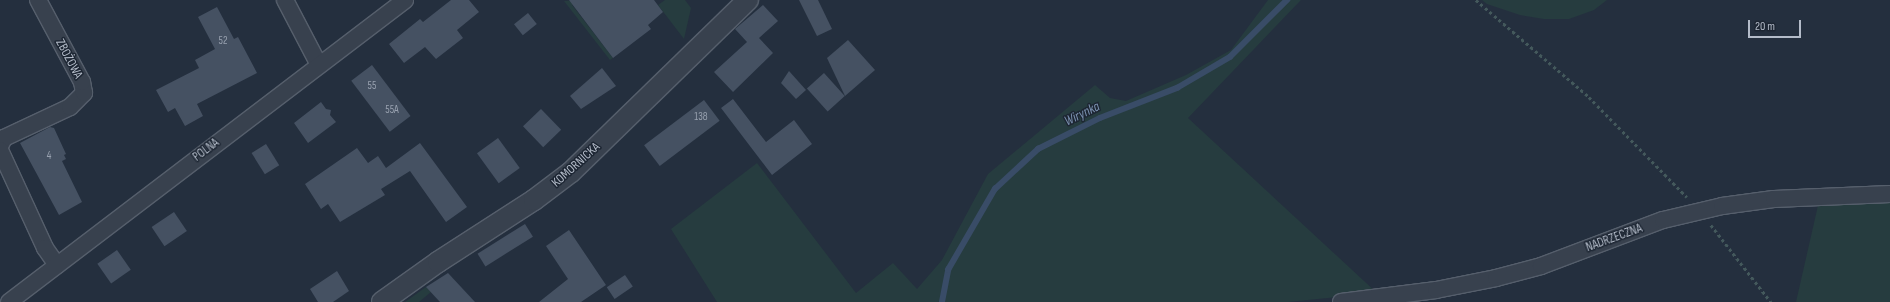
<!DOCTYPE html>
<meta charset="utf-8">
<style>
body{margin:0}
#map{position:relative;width:1890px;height:302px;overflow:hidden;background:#242f3e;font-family:"Sofia Sans Condensed",sans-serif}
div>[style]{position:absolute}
.green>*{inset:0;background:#263c3f}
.stream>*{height:5.5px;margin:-2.75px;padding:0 2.75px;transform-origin:2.75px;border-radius:2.75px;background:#394c67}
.building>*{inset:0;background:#455162;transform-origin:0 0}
.path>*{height:2.5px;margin-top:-1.25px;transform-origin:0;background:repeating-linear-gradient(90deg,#44595c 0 3px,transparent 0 6px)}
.roads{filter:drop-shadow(1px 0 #565f6c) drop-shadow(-1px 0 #565f6c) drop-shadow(0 1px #565f6c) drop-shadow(0 -1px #565f6c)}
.minor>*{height:16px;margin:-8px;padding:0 8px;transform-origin:8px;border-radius:8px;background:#38414e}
.tertiary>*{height:20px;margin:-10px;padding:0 10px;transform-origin:10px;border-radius:10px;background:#38414e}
span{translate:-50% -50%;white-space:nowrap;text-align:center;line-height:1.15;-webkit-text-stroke:3px #1d2633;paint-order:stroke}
.number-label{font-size:11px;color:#98a1af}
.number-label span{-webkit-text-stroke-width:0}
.street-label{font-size:13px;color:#b4bcc9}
.water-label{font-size:14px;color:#7c92b1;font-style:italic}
.scale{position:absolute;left:1748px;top:20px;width:53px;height:18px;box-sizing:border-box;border:2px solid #b4bcc9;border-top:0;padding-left:5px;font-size:12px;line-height:14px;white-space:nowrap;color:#b4bcc9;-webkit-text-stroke:3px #1d2633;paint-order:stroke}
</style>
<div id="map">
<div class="green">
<i style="clip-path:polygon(578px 0,572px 5px,613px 58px,610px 60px,564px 1px)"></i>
<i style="clip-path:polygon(665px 0,685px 0,691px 8px,684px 39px,658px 5px)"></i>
<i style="clip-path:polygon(1268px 0,1301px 0,1188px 118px,1377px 293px,1288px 302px,717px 302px,671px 229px,757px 163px,856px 293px,893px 263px,917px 289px,942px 260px,988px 174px,1095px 85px,1110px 98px,1126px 101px,1186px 75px,1231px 50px)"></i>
<i style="clip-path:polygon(1482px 0,1607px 0,1594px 10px,1569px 19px,1544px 19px,1520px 15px,1487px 4px)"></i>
<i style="clip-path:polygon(1819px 201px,1890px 203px,1890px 302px,1796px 302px)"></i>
<i style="clip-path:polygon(426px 287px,431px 292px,419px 302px,405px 302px)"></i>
</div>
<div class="stream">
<i style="left:942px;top:302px;width:33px;rotate:-79deg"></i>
<i style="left:948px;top:270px;width:94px;rotate:-59.9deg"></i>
<i style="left:995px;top:189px;width:59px;rotate:-42.9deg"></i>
<i style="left:1038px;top:149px;width:69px;rotate:-26.6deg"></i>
<i style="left:1100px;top:118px;width:83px;rotate:-21.3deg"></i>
<i style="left:1177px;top:88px;width:61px;rotate:-30.3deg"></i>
<i style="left:1230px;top:57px;width:81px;rotate:-45deg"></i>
</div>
<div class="building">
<i style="clip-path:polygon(451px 0,469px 0,479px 12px,457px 30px,463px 38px,436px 59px,425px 47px,404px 63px,389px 44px,420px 19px,423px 22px)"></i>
<i style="clip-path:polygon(569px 0,654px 0,663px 12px,648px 25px,651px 29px,613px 58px)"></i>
<i style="clip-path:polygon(799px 0,818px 0,832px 29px,817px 36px)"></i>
<i style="clip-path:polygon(763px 5px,778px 21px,759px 38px,773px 53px,733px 92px,714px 72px,747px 42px,735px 29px)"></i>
<i style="clip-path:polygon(217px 7px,234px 39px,238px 37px,257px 73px,197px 104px,203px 116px,185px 126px,175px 108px,168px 112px,156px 90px,199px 68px,195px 60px,215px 49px,198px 17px)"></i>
<i style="left:528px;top:13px;width:14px;height:18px;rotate:51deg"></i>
<i style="clip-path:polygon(848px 40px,875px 70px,845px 96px,827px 58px)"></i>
<i style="left:372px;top:65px;width:64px;height:26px;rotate:53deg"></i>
<i style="clip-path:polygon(602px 68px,616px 86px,581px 109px,570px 96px)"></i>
<i style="clip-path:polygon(789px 71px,806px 90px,796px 99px,781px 83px)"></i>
<i style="left:824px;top:73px;width:31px;height:23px;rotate:48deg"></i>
<i style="clip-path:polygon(733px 99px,766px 142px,794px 120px,812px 144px,772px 175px,721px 108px)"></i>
<i style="left:704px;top:100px;width:26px;height:75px;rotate:53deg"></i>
<i style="clip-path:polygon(321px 102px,326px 109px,331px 110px,330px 115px,336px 122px,308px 143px,294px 123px)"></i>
<i style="left:541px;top:109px;width:29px;height:25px;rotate:46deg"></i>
<i style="clip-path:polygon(50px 127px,54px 128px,66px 154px,64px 155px,66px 159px,62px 161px,82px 202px,59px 215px,20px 143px)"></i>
<i style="left:498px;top:138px;width:37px;height:26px;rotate:54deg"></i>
<i style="clip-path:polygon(420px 143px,467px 207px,446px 222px,410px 171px,381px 189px,385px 195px,340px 222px,328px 204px,321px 209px,305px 184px,357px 148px,368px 163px,378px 156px,386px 168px)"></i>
<i style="left:266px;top:144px;width:25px;height:17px;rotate:58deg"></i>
<i style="left:174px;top:212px;width:23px;height:27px;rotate:56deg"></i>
<i style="left:525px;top:224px;width:15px;height:56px;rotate:58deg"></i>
<i style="clip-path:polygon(569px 230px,606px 285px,581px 302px,539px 302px,568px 279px,546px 246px)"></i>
<i style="left:117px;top:250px;width:24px;height:24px;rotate:55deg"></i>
<i style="clip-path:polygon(337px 271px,349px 291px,333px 302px,318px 302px,310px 289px)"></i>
<i style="clip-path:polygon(448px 273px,475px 302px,440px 302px,426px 287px)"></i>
<i style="left:625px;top:275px;width:14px;height:22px;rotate:56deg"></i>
</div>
<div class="path">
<i style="left:1476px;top:0;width:149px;rotate:40.6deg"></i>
<i style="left:1589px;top:97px;width:140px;rotate:45.6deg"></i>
<i style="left:1711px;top:225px;width:98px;rotate:52.1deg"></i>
</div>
<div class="roads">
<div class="minor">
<i style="left:285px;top:0;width:73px;rotate:62.4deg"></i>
<i style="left:0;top:146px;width:9px;rotate:-63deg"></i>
<i style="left:4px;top:138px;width:73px;rotate:-25.2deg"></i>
<i style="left:70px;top:107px;width:20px;rotate:-45deg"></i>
<i style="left:84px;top:93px;width:11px;rotate:-100deg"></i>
<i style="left:82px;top:82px;width:93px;rotate:-118.2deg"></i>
<i style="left:0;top:150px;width:108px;rotate:65.3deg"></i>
<i style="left:45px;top:248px;width:21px;rotate:55deg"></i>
<i style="left:9px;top:302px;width:498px;rotate:-37.3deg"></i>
<i style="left:1341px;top:302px;width:96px;rotate:-7.2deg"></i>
<i style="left:1436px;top:290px;width:61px;rotate:-11.3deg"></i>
<i style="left:1496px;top:278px;width:47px;rotate:-14.9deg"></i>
<i style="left:1541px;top:266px;width:130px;rotate:-20.7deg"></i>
<i style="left:1663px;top:220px;width:61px;rotate:-13.3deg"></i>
<i style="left:1722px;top:206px;width:52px;rotate:-7.7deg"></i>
<i style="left:1774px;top:199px;width:116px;rotate:-2.5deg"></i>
</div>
<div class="tertiary">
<i style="left:382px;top:302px;width:69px;rotate:-35.5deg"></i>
<i style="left:438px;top:262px;width:114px;rotate:-32.9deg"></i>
<i style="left:534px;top:200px;width:46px;rotate:-37.1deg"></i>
<i style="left:571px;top:172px;width:247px;rotate:-44.2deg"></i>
</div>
</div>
<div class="number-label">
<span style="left:223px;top:41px">52</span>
<span style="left:372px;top:86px">55</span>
<span style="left:392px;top:110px">55A</span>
<span style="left:701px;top:117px">138</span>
<span style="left:49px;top:156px">4</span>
</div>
<div class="street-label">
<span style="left:69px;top:59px;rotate:62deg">ZBOŻOWA</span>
<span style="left:206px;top:150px;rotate:-37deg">POLNA</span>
<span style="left:576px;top:165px;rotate:-42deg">KOMORNICKA</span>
<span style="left:1614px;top:238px;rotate:-20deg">NADRZECZNA</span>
</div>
<div class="water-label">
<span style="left:1082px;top:114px;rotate:-26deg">Wirynka</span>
</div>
<div class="scale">20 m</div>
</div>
